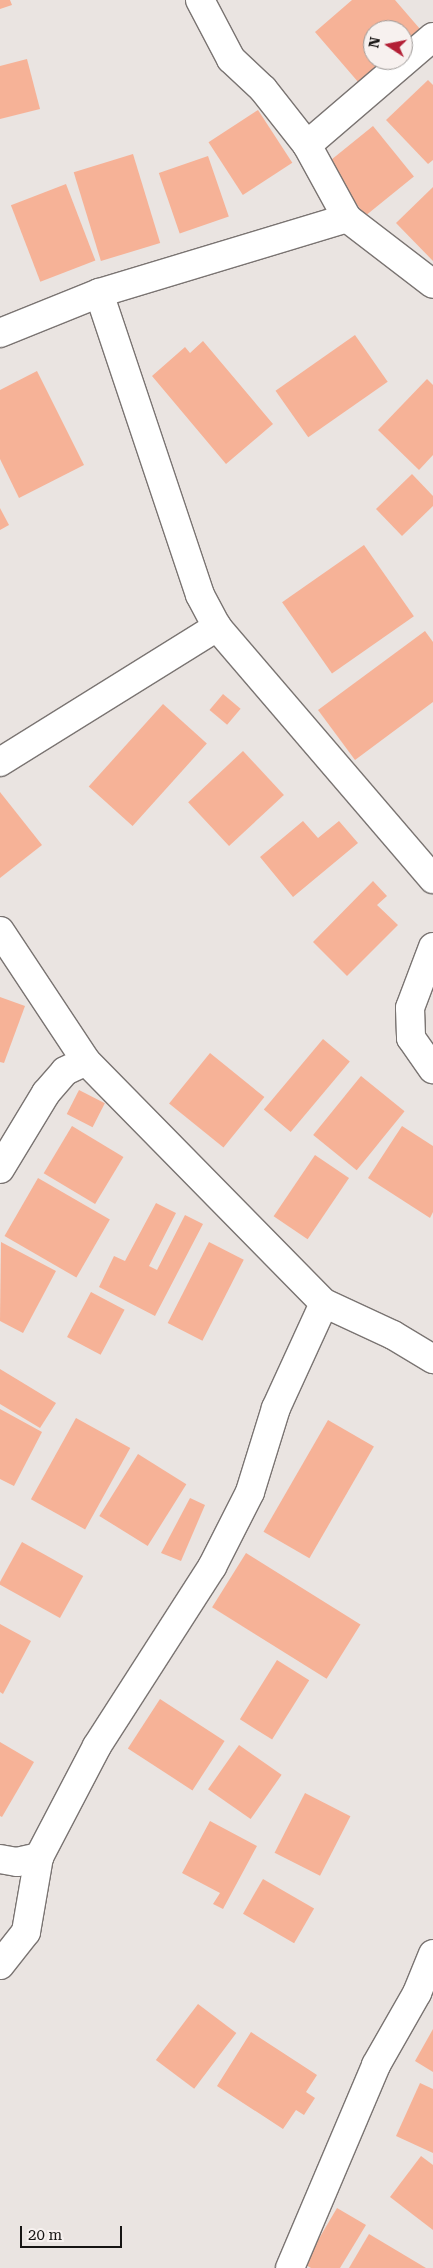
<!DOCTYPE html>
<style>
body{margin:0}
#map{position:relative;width:433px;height:2268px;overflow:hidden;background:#eae4e1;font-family:"Roboto Serif",serif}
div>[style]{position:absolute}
.building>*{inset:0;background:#f6b297;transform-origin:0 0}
.roads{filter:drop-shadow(1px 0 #7a7472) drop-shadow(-1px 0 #7a7472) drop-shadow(0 1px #7a7472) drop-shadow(0 -1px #7a7472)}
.minor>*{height:28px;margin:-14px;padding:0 14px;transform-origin:14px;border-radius:14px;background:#fff}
span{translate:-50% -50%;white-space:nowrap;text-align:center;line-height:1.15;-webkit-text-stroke:5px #f7f1ef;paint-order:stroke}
.north{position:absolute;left:363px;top:20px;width:50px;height:50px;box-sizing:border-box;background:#f7f1ef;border:1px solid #9d9997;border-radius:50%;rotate:281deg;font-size:14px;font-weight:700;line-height:20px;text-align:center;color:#161413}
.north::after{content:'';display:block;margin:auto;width:18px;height:22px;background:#b32036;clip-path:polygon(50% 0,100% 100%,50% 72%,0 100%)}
.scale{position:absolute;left:20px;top:2226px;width:102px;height:22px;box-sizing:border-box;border:2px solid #161413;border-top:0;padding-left:6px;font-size:15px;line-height:18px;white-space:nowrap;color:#161413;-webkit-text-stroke:4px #f7f1ef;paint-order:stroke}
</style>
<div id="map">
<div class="building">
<i style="clip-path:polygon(0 0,10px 0,12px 5px,0 9px)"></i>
<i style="clip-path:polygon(352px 0,395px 0,420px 29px,403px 44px,403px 30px,373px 30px,373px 60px,385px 60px,359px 83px,315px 32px)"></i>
<i style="clip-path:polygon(27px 59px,40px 109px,0 119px,0 66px)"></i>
<i style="clip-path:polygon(428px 80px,433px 85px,433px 160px,428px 164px,386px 120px)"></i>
<i style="left:258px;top:110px;width:63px;height:59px;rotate:57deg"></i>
<i style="left:373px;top:126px;width:65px;height:62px;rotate:51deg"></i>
<i style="left:133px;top:154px;width:93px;height:62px;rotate:73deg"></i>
<i style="left:208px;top:156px;width:64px;height:52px;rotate:71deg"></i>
<i style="left:66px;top:184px;width:82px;height:59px;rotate:69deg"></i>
<i style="clip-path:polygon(433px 187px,433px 261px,396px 223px)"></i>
<i style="left:355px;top:335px;width:57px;height:97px;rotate:55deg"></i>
<i style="clip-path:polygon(203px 341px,273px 424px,226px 464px,152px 376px,185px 347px,190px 353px)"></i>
<i style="clip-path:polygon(37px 371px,84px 465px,19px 498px,0 459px,0 390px)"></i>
<i style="clip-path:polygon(427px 379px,433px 385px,433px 455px,419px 470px,378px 430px)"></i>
<i style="clip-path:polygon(412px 474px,433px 496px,433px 506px,402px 536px,376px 509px)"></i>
<i style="clip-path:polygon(0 508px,9px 525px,0 530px)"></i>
<i style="left:364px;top:545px;width:87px;height:100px;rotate:55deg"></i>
<i style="clip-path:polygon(425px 631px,433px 642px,433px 702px,355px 760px,318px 710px)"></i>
<i style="left:223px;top:694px;width:23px;height:21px;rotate:40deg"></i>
<i style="left:163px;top:704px;width:59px;height:111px;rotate:42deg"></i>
<i style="left:243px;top:751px;width:60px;height:75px;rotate:47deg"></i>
<i style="clip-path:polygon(0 792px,42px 845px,0 878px)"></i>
<i style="clip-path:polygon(303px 821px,318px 838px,339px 821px,358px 843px,293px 897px,260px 857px)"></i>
<i style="clip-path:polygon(373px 881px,387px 896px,377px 905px,398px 925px,347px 976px,313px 942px)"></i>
<i style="clip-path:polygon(0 997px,25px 1006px,4px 1063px,0 1062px)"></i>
<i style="left:323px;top:1039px;width:35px;height:92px;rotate:40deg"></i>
<i style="left:210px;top:1053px;width:70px;height:65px;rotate:39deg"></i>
<i style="left:361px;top:1076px;width:56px;height:76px;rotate:39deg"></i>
<i style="left:79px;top:1090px;width:29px;height:27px;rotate:27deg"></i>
<i style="left:72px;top:1126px;width:60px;height:55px;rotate:31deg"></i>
<i style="clip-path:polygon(402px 1126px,433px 1146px,433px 1212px,430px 1218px,368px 1178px)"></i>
<i style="left:315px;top:1155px;width:41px;height:74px;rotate:34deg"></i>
<i style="left:38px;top:1178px;width:83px;height:67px;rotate:30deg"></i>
<i style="clip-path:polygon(156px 1203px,176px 1213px,149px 1266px,157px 1270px,185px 1215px,203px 1224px,155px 1316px,99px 1287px,114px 1256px,125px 1261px)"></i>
<i style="clip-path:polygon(1px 1242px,56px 1271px,23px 1333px,0 1321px)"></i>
<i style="left:209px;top:1242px;width:39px;height:91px;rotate:27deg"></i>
<i style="left:91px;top:1292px;width:38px;height:51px;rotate:28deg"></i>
<i style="clip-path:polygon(0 1369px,56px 1403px,40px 1428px,0 1404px)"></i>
<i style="clip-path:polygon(0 1409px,42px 1432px,14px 1486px,0 1479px)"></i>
<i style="left:76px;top:1418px;width:62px;height:93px;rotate:29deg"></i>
<i style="left:328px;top:1420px;width:53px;height:129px;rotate:30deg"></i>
<i style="left:138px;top:1454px;width:57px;height:73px;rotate:32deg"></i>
<i style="clip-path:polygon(190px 1498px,205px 1505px,181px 1561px,161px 1553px)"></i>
<i style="left:22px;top:1542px;width:70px;height:48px;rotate:29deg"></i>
<i style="left:246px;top:1553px;width:135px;height:64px;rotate:32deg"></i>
<i style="clip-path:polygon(0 1624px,31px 1641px,3px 1694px,0 1692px)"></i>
<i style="left:277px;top:1660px;width:38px;height:70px;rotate:32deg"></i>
<i style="left:160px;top:1699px;width:77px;height:59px;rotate:33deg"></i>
<i style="clip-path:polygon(0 1742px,34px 1762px,2px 1817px,0 1816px)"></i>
<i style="left:239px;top:1745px;width:52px;height:54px;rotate:35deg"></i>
<i style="left:305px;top:1793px;width:51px;height:67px;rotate:27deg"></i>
<i style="clip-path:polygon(210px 1821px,257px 1846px,223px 1909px,213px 1904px,220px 1893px,182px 1873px)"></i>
<i style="left:263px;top:1879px;width:59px;height:40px;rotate:30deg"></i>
<i style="left:198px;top:2004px;width:48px;height:70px;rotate:37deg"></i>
<i style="clip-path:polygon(433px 2029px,433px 2072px,415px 2061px)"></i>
<i style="clip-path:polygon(251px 2032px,317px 2075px,306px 2092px,315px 2098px,304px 2115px,296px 2110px,283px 2129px,217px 2086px)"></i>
<i style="clip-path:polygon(420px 2083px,433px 2089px,433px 2153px,396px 2136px)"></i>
<i style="clip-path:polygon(421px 2156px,433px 2165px,433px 2230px,390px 2197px)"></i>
<i style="clip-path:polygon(337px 2208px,366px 2225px,340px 2268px,311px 2268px,304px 2264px)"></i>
<i style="clip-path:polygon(369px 2234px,426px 2268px,349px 2268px)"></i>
</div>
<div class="roads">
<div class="minor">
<i style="left:200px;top:0;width:67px;rotate:62.3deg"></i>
<i style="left:231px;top:59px;width:44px;rotate:43.2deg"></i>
<i style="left:263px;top:89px;width:71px;rotate:51.8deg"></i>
<i style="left:307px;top:145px;width:83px;rotate:61.3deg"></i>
<i style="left:347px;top:218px;width:108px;rotate:37.5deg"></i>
<i style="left:307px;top:145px;width:166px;rotate:-40.6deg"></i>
<i style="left:99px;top:293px;width:318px;rotate:71.5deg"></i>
<i style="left:200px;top:595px;width:36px;rotate:62deg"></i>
<i style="left:217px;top:627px;width:332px;rotate:49.4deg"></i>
<i style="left:0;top:333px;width:107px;rotate:-22deg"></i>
<i style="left:99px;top:293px;width:259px;rotate:-16.8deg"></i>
<i style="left:0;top:762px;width:256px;rotate:-31.9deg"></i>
<i style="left:0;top:931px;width:156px;rotate:56.5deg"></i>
<i style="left:86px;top:1061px;width:339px;rotate:45.5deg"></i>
<i style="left:324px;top:1303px;width:76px;rotate:24.9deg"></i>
<i style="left:393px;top:1335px;width:47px;rotate:31deg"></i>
<i style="left:433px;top:947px;width:65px;rotate:110.7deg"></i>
<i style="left:410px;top:1008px;width:30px;rotate:88deg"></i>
<i style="left:411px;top:1038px;width:38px;rotate:55deg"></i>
<i style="left:0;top:1169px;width:89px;rotate:-58.8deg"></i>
<i style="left:46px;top:1093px;width:29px;rotate:-49deg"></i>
<i style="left:65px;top:1071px;width:23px;rotate:-25deg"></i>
<i style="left:0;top:1859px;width:17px;rotate:10deg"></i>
<i style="left:17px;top:1862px;width:23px;rotate:-13deg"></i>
<i style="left:0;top:1965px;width:42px;rotate:-51.8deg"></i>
<i style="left:26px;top:1932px;width:76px;rotate:-80.2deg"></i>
<i style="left:39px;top:1857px;width:125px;rotate:-62.4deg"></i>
<i style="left:97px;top:1746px;width:213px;rotate:-57.3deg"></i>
<i style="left:212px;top:1567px;width:84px;rotate:-63.1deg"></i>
<i style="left:250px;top:1492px;width:88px;rotate:-72.8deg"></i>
<i style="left:276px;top:1408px;width:115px;rotate:-65.4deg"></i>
<i style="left:290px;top:2268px;width:220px;rotate:-67deg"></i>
<i style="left:376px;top:2065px;width:83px;rotate:-60.3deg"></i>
<i style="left:417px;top:1993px;width:42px;rotate:-67.7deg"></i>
</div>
</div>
<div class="north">N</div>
<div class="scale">20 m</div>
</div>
